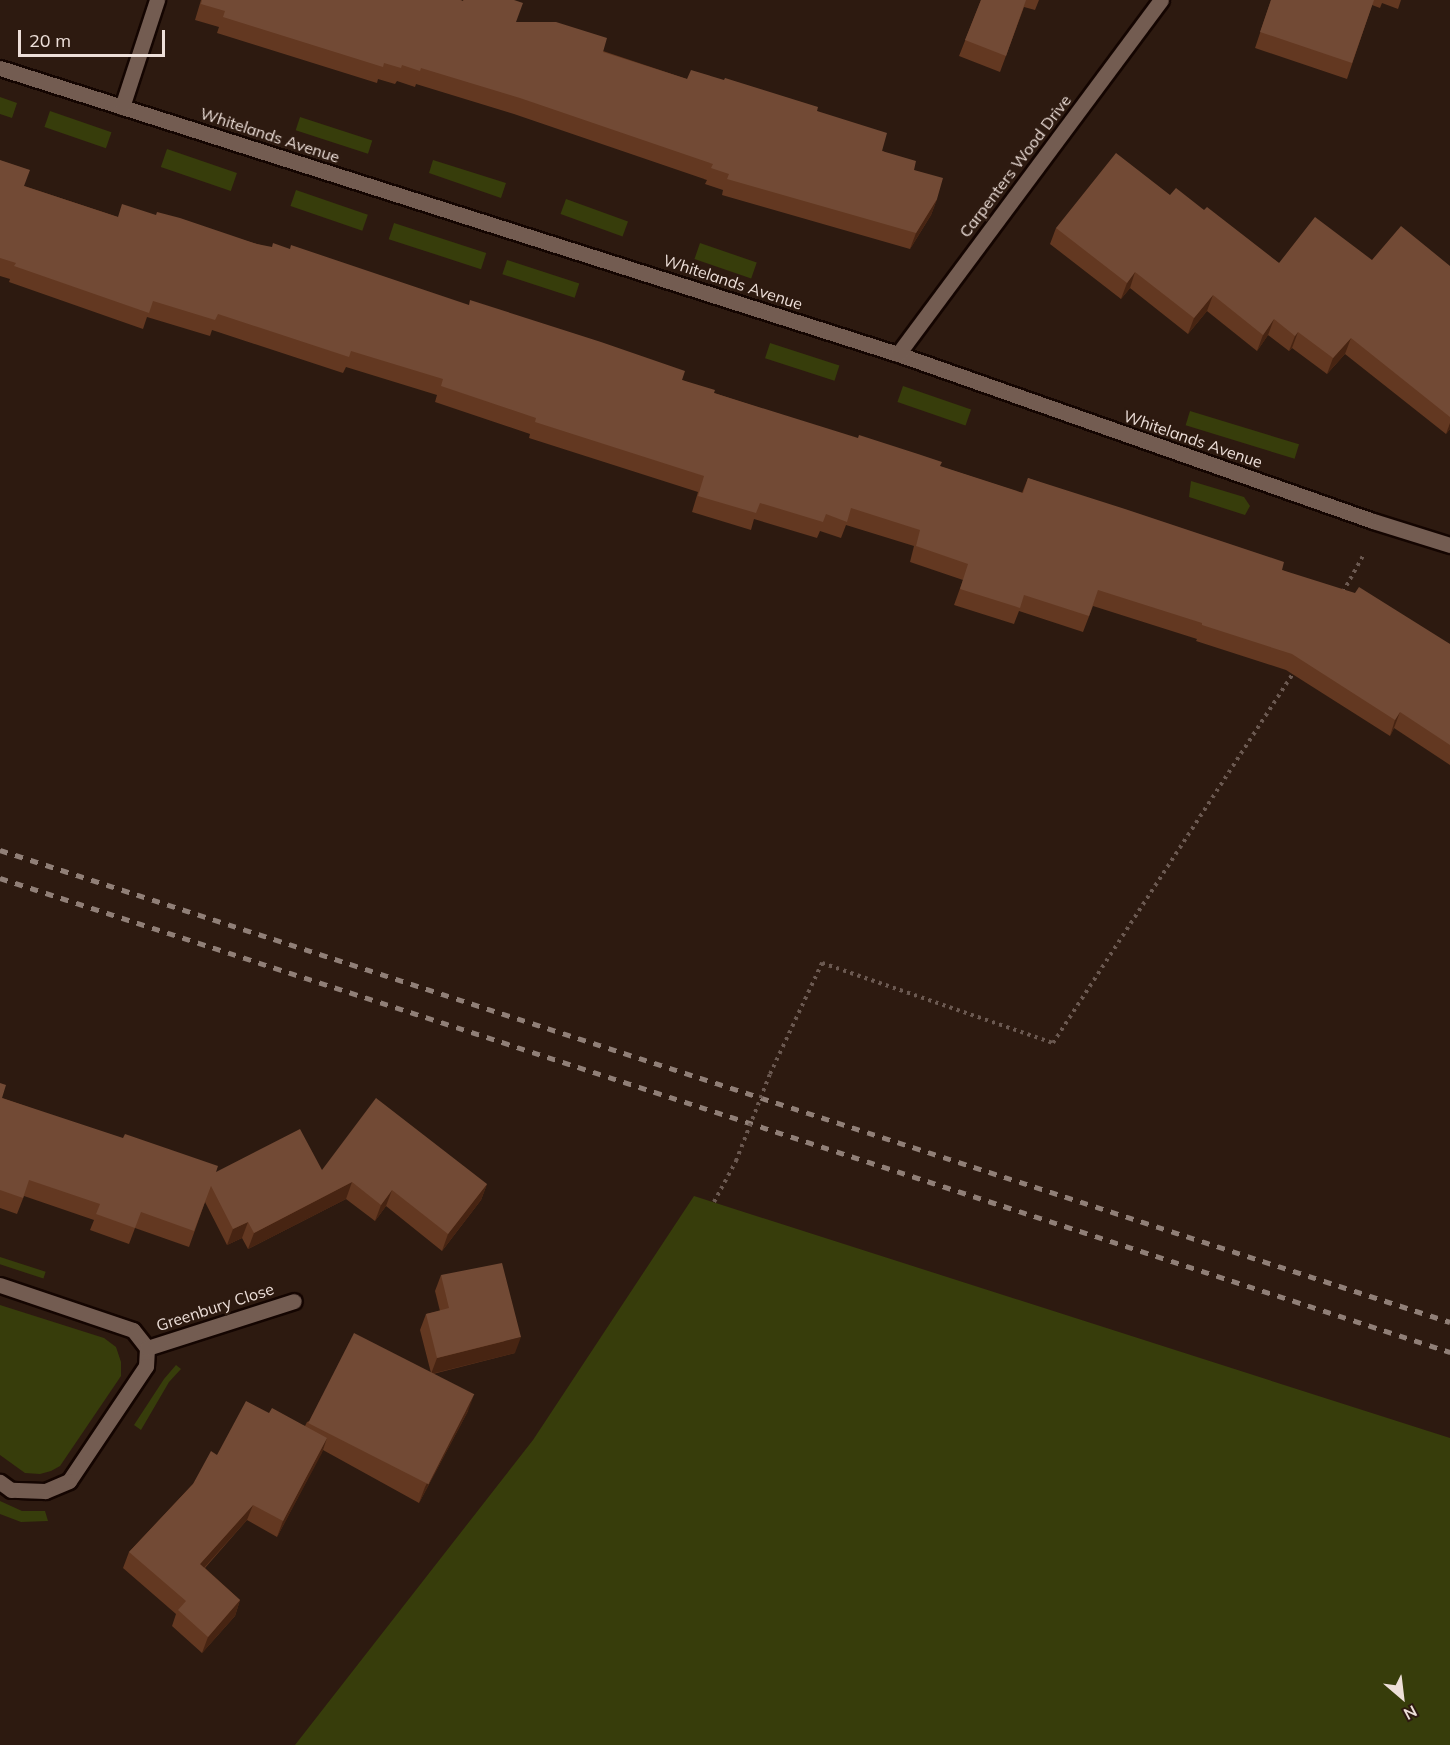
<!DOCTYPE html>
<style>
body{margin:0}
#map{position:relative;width:1450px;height:1745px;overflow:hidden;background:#2d1a10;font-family:Mulish,sans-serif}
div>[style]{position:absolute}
.green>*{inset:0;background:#373d0b;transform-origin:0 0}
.path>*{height:4px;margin-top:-2px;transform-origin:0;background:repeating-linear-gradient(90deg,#6b5951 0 3px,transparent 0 7.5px)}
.roads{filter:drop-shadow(2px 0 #140501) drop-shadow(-2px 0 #140501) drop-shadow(0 2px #140501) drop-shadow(0 -2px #140501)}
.minor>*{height:15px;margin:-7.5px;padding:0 7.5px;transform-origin:7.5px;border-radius:7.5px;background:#735c51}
.rail>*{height:4.5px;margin-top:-2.25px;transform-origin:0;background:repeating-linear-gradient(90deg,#907f77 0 8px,transparent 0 16px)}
.path-bridge>*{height:4px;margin-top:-2px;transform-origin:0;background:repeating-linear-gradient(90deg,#6b5951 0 3px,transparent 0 7.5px)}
.wall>*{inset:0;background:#633821}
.shaded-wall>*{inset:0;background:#472412}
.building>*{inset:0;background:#724a35;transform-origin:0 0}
span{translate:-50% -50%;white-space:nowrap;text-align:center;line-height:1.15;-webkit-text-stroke:4.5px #2d1a10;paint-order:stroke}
.street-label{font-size:16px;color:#eddfd9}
.north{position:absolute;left:1372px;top:1667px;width:60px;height:60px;-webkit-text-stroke:4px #2d1a10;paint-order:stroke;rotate:152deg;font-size:16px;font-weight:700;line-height:24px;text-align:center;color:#eddfd9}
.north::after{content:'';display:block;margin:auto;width:21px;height:27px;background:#eddfd9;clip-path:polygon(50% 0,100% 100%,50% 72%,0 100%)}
.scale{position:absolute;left:18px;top:30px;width:147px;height:27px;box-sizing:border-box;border:3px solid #eddfd9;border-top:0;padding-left:8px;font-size:18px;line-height:21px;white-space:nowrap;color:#eddfd9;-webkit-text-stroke:4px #2d1a10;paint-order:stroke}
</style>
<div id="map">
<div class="green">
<i style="clip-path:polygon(0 97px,17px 103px,12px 118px,0 114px)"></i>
<i style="left:50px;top:111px;width:65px;height:17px;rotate:19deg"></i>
<i style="left:300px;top:117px;width:76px;height:14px;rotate:18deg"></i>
<i style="left:167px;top:149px;width:74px;height:19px;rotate:19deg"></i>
<i style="clip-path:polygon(433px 160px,506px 183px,501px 198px,429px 173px)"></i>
<i style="left:296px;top:190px;width:76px;height:17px;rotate:19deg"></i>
<i style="left:566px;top:199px;width:66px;height:16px;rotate:20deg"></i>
<i style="left:394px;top:223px;width:97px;height:17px;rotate:18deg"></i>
<i style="left:700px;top:243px;width:60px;height:17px;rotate:19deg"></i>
<i style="left:507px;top:260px;width:76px;height:15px;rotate:18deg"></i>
<i style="left:770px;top:343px;width:73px;height:16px;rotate:18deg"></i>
<i style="left:903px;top:386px;width:72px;height:17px;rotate:19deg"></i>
<i style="left:1190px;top:411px;width:114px;height:15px;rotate:17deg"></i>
<i style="clip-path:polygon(1191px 481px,1244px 497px,1250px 506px,1245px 515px,1189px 497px)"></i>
<i style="clip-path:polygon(694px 1196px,1450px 1438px,1450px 1745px,295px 1745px,533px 1440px)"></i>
<i style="left:0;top:1257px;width:48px;height:7px;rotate:18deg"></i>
<i style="clip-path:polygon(0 1305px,104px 1338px,116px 1347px,121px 1362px,121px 1376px,60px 1466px,51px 1471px,40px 1474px,25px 1473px,0 1455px)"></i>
<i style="clip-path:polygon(176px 1365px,181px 1369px,169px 1382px,141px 1430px,134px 1425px,164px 1379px)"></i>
<i style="clip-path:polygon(0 1501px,22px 1511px,45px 1511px,48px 1521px,21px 1522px,0 1514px)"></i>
</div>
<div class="path">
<i style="left:1343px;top:592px;width:43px;rotate:-61.1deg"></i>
<i style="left:770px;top:1074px;width:123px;rotate:-64.9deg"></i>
<i style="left:822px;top:963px;width:244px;rotate:19.1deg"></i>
<i style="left:1053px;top:1043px;width:442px;rotate:-57deg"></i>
<i style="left:714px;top:1202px;width:47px;rotate:-61.8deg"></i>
</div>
<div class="roads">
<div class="minor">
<i style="left:0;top:68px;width:942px;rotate:17.67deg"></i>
<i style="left:898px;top:354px;width:504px;rotate:19.37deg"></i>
<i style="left:1373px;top:521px;width:81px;rotate:17.3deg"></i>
<i style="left:122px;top:107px;width:113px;rotate:-71.9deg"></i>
<i style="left:898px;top:354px;width:441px;rotate:-53.4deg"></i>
<i style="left:0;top:1285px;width:140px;rotate:18.7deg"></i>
<i style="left:133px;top:1330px;width:23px;rotate:52deg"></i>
<i style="left:147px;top:1348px;width:18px;rotate:93deg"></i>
<i style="left:146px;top:1366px;width:138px;rotate:123.8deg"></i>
<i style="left:69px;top:1481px;width:26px;rotate:157deg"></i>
<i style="left:45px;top:1491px;width:34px;rotate:-178deg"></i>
<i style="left:11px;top:1490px;width:14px;rotate:-144deg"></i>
<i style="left:147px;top:1348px;width:154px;rotate:-17.7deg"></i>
</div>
</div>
<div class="rail">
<i style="left:0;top:850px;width:1525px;rotate:18.03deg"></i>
<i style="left:0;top:878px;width:1526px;rotate:18.1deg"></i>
</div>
<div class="path-bridge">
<i style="left:736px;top:1161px;width:93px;rotate:-68.7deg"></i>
</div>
<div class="wall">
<i style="clip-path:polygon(201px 0,460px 0,463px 1px,463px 0,514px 0,516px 22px,687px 79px,817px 111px,914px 170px,937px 199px,931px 215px,910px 249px,722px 195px,723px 190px,705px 184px,707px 180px,514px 114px,416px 84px,415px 87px,397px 81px,395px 84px,378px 79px,377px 83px,217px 33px,219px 27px,195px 20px)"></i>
<i style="clip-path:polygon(981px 0,1039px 0,1035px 10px,1024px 7px,1000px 72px,959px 56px)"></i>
<i style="clip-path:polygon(1271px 0,1401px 0,1398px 9px,1382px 3px,1380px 8px,1372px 5px,1347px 79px,1255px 48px)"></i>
<i style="clip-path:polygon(0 160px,24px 186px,118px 217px,156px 215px,257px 244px,682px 380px,714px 393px,1022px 493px,1028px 478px,1282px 570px,1450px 644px,1450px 765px,1394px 728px,1390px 736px,1286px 670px,1196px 641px,1197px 639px,1093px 606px,1083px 632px,1019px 611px,1014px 624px,954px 605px,963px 580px,910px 562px,914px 546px,846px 525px,841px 538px,820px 531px,817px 538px,754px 519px,751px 530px,692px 512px,698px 492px,529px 438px,530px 434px,435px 402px,437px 395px,346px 367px,343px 373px,212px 330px,210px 336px,147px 317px,143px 329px,9px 282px,10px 279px,0 276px)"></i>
<i style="clip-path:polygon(1170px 195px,1204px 210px,1279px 263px,1372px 260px,1450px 266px,1450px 429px,1446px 434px,1345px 354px,1327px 374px,1292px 348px,1289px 351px,1268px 335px,1257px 351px,1207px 311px,1188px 334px,1130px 288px,1121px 299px,1050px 244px,1056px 228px)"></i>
<i style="clip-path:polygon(0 1083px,2px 1098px,216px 1172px,322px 1170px,487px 1184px,481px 1200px,442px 1251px,386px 1206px,375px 1221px,346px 1199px,248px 1249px,242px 1238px,227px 1245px,205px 1202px,189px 1247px,135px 1228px,129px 1244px,90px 1230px,94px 1220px,24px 1196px,17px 1214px,0 1208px)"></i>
<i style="clip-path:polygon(441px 1275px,515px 1353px,433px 1374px,468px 1411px,419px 1503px,323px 1450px,277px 1537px,247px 1520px,205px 1568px,240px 1600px,235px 1616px,202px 1653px,172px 1626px,176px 1614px,123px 1568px,129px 1552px,193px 1484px,217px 1455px,269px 1413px,305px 1426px,307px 1422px,431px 1373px,420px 1330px,426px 1314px,440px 1311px,435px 1291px)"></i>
</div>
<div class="shaded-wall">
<i style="clip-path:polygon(937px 199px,931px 215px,910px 249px,916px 233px)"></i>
<i style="clip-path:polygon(1135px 272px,1130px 288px,1121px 299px,1127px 283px)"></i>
<i style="clip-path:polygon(1213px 295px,1207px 311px,1188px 334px,1194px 318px)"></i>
<i style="clip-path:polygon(1274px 319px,1268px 335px,1257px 351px,1263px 335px)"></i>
<i style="clip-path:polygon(1298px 332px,1292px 348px,1289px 351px,1295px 336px)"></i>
<i style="clip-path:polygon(1351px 338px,1345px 354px,1327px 374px,1333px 358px)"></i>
<i style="clip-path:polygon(1450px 423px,1450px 429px,1446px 434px)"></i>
<i style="clip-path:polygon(1400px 712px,1394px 728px,1390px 736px,1395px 720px)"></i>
<i style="clip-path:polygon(352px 1182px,346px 1199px,248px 1249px,254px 1233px)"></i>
<i style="clip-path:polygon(487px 1184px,481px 1200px,442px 1251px,448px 1234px)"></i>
<i style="clip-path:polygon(392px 1190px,386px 1206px,375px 1221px,381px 1205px)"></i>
<i style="clip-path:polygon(248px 1222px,242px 1238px,227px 1245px,233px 1229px)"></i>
<i style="clip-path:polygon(521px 1337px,515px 1353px,431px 1374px,437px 1358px)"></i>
<i style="clip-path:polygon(474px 1395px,468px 1411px,419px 1503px,425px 1487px)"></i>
<i style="clip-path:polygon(327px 1438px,322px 1453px,277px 1537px,283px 1521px)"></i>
<i style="clip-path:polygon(253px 1505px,247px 1520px,194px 1579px,200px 1564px)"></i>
<i style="clip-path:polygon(240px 1600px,235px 1616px,202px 1653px,208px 1637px)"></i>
</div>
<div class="building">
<i style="clip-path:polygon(202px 0,460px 0,463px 1px,464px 0,514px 0,523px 3px,516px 22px,556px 22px,607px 38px,603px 52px,687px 79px,691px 70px,724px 80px,725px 78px,818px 107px,817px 111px,887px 133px,882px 151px,916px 161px,914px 170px,943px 178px,937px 199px,916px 233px,727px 179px,729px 174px,711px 168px,713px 164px,520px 98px,421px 68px,420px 71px,402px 65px,401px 68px,384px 63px,383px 67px,223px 17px,225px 11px,201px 4px)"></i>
<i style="clip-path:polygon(981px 0,1026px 0,1006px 56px,965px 40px)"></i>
<i style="clip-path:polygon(1271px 0,1374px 0,1352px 63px,1260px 32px)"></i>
<i style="clip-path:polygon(1116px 153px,1170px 195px,1176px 188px,1204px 210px,1207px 207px,1279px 263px,1315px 217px,1372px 260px,1401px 226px,1450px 266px,1450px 417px,1351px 338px,1333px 358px,1298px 332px,1295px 336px,1274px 319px,1263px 335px,1213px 295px,1194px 318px,1135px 272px,1127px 283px,1056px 228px)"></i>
<i style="clip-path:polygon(0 160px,30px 170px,24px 186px,118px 217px,122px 204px,156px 215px,157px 212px,180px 218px,257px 244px,272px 247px,273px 243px,290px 249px,291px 245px,469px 305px,470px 300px,601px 342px,685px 371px,682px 380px,715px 390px,714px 393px,858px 438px,859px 435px,918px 454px,942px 462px,940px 466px,1023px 493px,1028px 478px,1125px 509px,1284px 562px,1282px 570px,1355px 593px,1359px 587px,1450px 644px,1450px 745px,1400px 712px,1395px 720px,1292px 654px,1202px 625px,1202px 623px,1098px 590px,1089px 616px,1024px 595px,1020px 608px,960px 589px,968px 564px,916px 546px,920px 530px,851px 508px,847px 522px,826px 514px,823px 522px,760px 503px,756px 513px,698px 496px,704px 476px,535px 422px,536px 418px,441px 386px,443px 379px,351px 351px,349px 357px,218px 314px,215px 320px,153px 301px,149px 313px,14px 266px,16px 263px,0 258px)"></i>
<i style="clip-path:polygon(0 1083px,6px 1085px,2px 1098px,123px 1138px,125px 1134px,218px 1166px,216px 1172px,300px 1129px,322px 1170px,376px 1098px,487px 1184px,448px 1234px,392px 1190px,381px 1205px,352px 1182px,254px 1233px,248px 1222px,233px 1229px,211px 1186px,194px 1231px,141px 1212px,135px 1228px,96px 1214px,100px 1204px,29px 1180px,23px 1198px,0 1190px)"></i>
<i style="clip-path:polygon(502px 1263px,521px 1337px,437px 1358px,426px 1314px,449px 1308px,441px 1275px)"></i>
<i style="left:354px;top:1333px;width:135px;height:101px;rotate:27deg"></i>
<i style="clip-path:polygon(246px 1401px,269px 1413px,272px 1408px,327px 1438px,283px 1521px,253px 1505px,200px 1564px,240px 1600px,208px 1637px,178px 1610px,186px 1601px,129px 1552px,193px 1484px,211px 1451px,217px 1455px)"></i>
</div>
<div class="street-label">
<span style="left:270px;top:135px;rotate:18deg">Whitelands Avenue</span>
<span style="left:1015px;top:166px;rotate:-53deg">Carpenters Wood Drive</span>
<span style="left:733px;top:282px;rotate:18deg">Whitelands Avenue</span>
<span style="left:1193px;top:439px;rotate:19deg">Whitelands Avenue</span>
<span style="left:215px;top:1307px;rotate:-18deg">Greenbury Close</span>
</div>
<div class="north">N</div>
<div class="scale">20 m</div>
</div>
